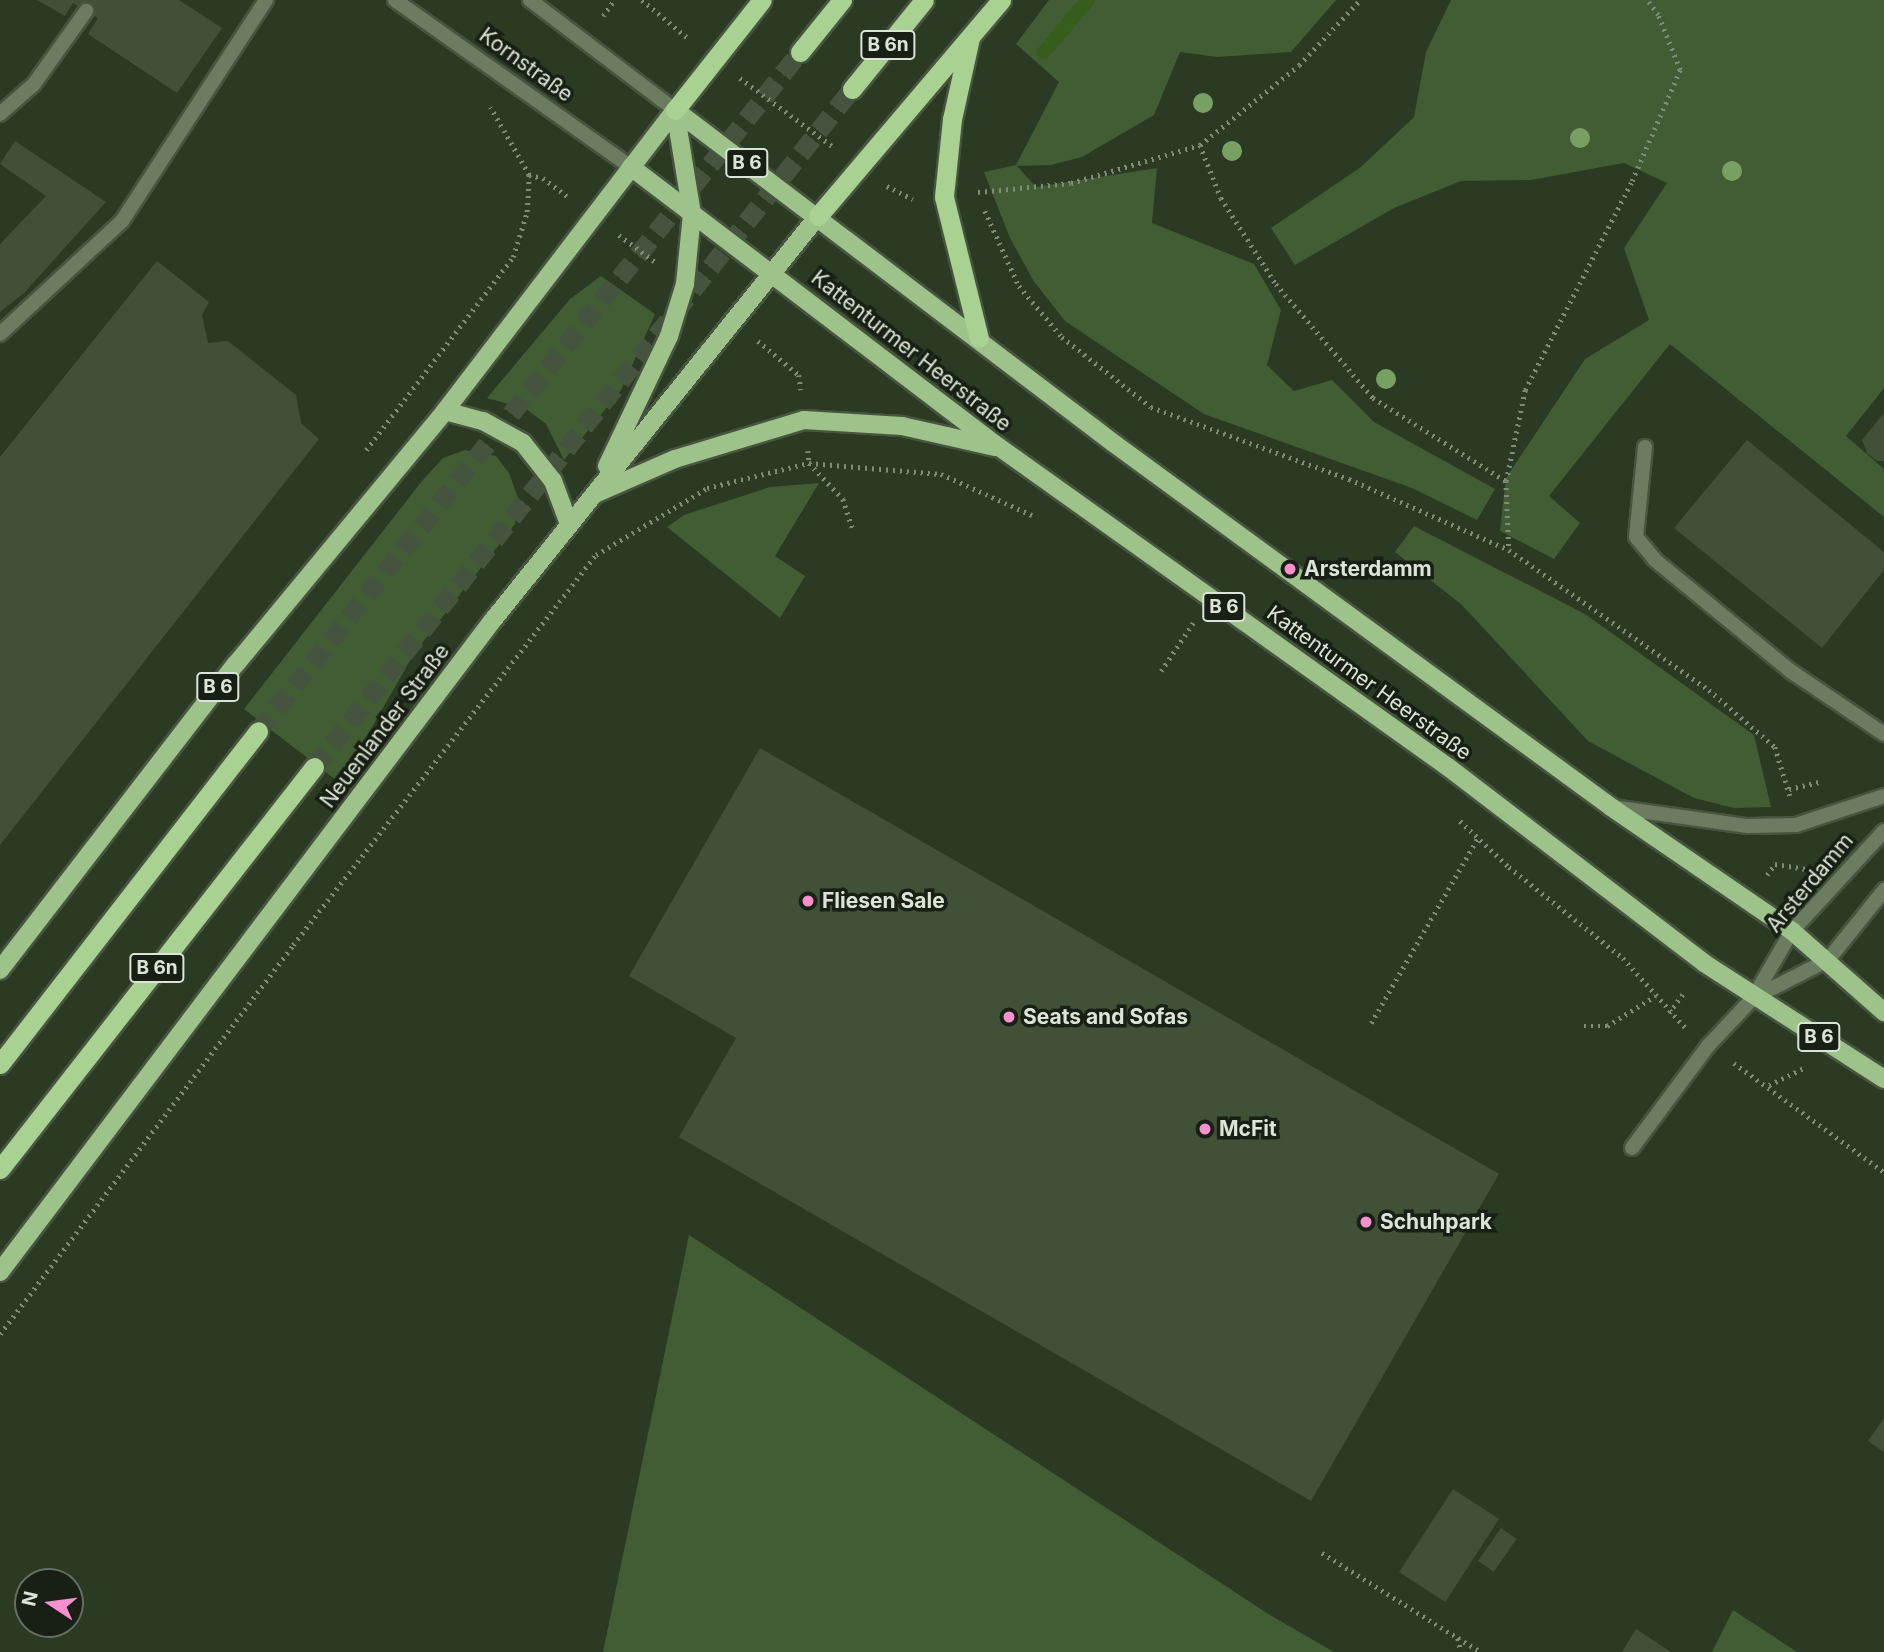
<!DOCTYPE html>
<meta charset="utf-8">
<style>
body{margin:0}
#map{position:relative;width:1884px;height:1652px;overflow:hidden;background:#2b3a23;font-family:Inter,sans-serif}
div>[style]{position:absolute}
.green>*{inset:0;background:#425c33}
.stream>*{height:14px;margin:-7px;padding:0 7px;transform-origin:7px;border-radius:7px;background:#375d1d}
.building>*{inset:0;background:#415138;transform-origin:0 0}
.trunk-tunnel>*{height:19px;margin-top:-9.5px;transform-origin:0;background:repeating-linear-gradient(90deg,#45543e 0 19px,transparent 0 29px)}
.path>*{height:4.5px;margin-top:-2.25px;transform-origin:0;background:repeating-linear-gradient(90deg,#808c7a 0 2px,transparent 0 7px)}
.roads{filter:drop-shadow(2px 0 #475540) drop-shadow(-2px 0 #475540) drop-shadow(0 2px #475540) drop-shadow(0 -2px #475540)}
.service>*{height:14px;margin:-7px;padding:0 7px;transform-origin:7px;border-radius:7px;background:#6b7c61}
.tertiary>*{height:14px;margin:-7px;padding:0 7px;transform-origin:7px;border-radius:7px;background:#6b7c61}
.primary>*{height:18px;margin:-9px;padding:0 9px;transform-origin:9px;border-radius:9px;background:#9ec38a}
.trunk>*{height:19px;margin:-9.5px;padding:0 9.5px;transform-origin:9.5px;border-radius:9.5px;background:#a8d192}
.trees>*{width:20px;height:20px;margin:-10px;border-radius:50%;background:#79a063}
.dots>*{width:19px;height:19px;translate:-50% -50%;box-sizing:border-box;border:4px solid #181f14;border-radius:50%}
span{translate:-50% -50%;white-space:nowrap;text-align:center;line-height:1.15;-webkit-text-stroke:7px #181f14;paint-order:stroke}
.shield-label span{padding:2px 5px;background:#181f14;border:2px solid;border-radius:5px;-webkit-text-stroke-width:0}
.shield-label{font-size:19px;color:#dbe4d6;font-weight:700}
.street-label{font-size:21px;color:#dbe4d6}
.poi-label{font-size:21px;color:#dbe4d6;font-weight:700}
.left{translate:0 -50%;text-align:left}
.north{position:absolute;left:14px;top:1568px;width:70px;height:70px;box-sizing:border-box;background:#181f14;border:2px solid #666e62;border-radius:50%;rotate:283deg;font-size:19px;font-weight:700;line-height:28px;text-align:center;color:#dbe4d6}
.north::after{content:'';display:block;margin:auto;width:24px;height:32px;background:#f890cd;clip-path:polygon(50% 0,100% 100%,50% 72%,0 100%)}
</style>
<div id="map">
<div class="green">
<i style="clip-path:polygon(1049px 0,1336px 0,1291px 52px,1217px 57px,1180px 52px,1154px 115px,1082px 157px,1051px 165px,1017px 166px,1036px 187px,1157px 168px,1152px 223px,1254px 264px,1281px 310px,1267px 365px,1294px 391px,1332px 380px,1374px 422px,1495px 489px,1477px 520px,1412px 488px,1204px 414px,1065px 321px,1033px 280px,1010px 238px,984px 172px,1016px 165px,1059px 82px,1016px 44px)"></i>
<i style="clip-path:polygon(1451px 0,1884px 0,1884px 388px,1846px 436px,1884px 469px,1884px 517px,1670px 344px,1549px 496px,1580px 523px,1554px 559px,1500px 531px,1506px 478px,1585px 359px,1649px 320px,1624px 248px,1667px 183px,1624px 163px,1531px 180px,1461px 181px,1394px 208px,1295px 265px,1271px 228px,1361px 167px,1414px 117px,1426px 52px)"></i>
<i style="clip-path:polygon(601px 276px,655px 314px,621px 390px,564px 460px,546px 424px,526px 409px,487px 398px,570px 299px)"></i>
<i style="clip-path:polygon(465px 450px,496px 456px,509px 473px,518px 498px,515px 524px,415px 652px,340px 783px,244px 709px,422px 481px,443px 458px)"></i>
<i style="clip-path:polygon(819px 483px,775px 556px,805px 576px,780px 618px,667px 527px,684px 515px,770px 487px)"></i>
<i style="clip-path:polygon(1414px 526px,1585px 614px,1754px 735px,1771px 807px,1734px 808px,1694px 798px,1588px 741px,1462px 605px,1395px 552px)"></i>
<i style="clip-path:polygon(689px 1235px,1270px 1615px,1334px 1652px,603px 1652px)"></i>
<i style="clip-path:polygon(1733px 1610px,1797px 1652px,1712px 1652px)"></i>
</div>
<div class="stream">
<i style="left:1043px;top:53px;width:70px;rotate:-49.7deg"></i>
</div>
<div class="building">
<i style="clip-path:polygon(37px 0,179px 0,222px 28px,177px 93px,88px 34px,98px 18px,73px 3px,65px 16px)"></i>
<i style="clip-path:polygon(15px 141px,106px 202px,24px 293px,0 312px,0 244px,46px 196px,0 164px)"></i>
<i style="clip-path:polygon(157px 261px,209px 302px,202px 315px,208px 343px,228px 341px,296px 395px,301px 423px,319px 439px,0 845px,0 457px)"></i>
<i style="clip-path:polygon(1884px 413px,1884px 461px,1877px 461px,1867px 453px,1862px 440px)"></i>
<i style="clip-path:polygon(1747px 440px,1884px 552px,1884px 570px,1822px 648px,1674px 528px)"></i>
<i style="clip-path:polygon(760px 748px,1499px 1174px,1311px 1501px,679px 1137px,736px 1038px,629px 976px)"></i>
<i style="clip-path:polygon(1884px 1418px,1884px 1452px,1868px 1441px)"></i>
<i style="left:1453px;top:1489px;width:55px;height:99px;rotate:33deg"></i>
<i style="left:1501px;top:1528px;width:19px;height:40px;rotate:35deg"></i>
<i style="clip-path:polygon(1636px 1629px,1671px 1652px,1622px 1652px)"></i>
</div>
<div class="trunk-tunnel">
<i style="left:258px;top:731px;width:869px;rotate:-51.4deg"></i>
<i style="left:314px;top:767px;width:866px;rotate:-51.57deg"></i>
</div>
<div class="path">
<i style="left:642px;top:0;width:61px;rotate:39.7deg"></i>
<i style="left:603px;top:16px;width:19px;rotate:-55deg"></i>
<i style="left:740px;top:78px;width:118px;rotate:36.4deg"></i>
<i style="left:1200px;top:145px;width:57px;rotate:68.4deg"></i>
<i style="left:1221px;top:198px;width:102px;rotate:57.4deg"></i>
<i style="left:1276px;top:284px;width:150px;rotate:49.6deg"></i>
<i style="left:1373px;top:398px;width:157px;rotate:32deg"></i>
<i style="left:1506px;top:481px;width:93px;rotate:-78.2deg"></i>
<i style="left:1525px;top:390px;width:235px;rotate:-62.9deg"></i>
<i style="left:1632px;top:181px;width:121px;rotate:-66.6deg"></i>
<i style="left:1680px;top:70px;width:59px;rotate:-111.8deg"></i>
<i style="left:1658px;top:15px;width:19px;rotate:-126deg"></i>
<i style="left:529px;top:175px;width:14px;rotate:12deg"></i>
<i style="left:543px;top:178px;width:30px;rotate:37deg"></i>
<i style="left:887px;top:186px;width:29px;rotate:27deg"></i>
<i style="left:978px;top:192px;width:93px;rotate:-5.5deg"></i>
<i style="left:1071px;top:183px;width:134px;rotate:-16.4deg"></i>
<i style="left:1200px;top:145px;width:127px;rotate:-38.9deg"></i>
<i style="left:1299px;top:65px;width:89px;rotate:-46.8deg"></i>
<i style="left:985px;top:211px;width:82px;rotate:65.6deg"></i>
<i style="left:1019px;top:286px;width:67px;rotate:49.9deg"></i>
<i style="left:1062px;top:337px;width:113px;rotate:38.2deg"></i>
<i style="left:1151px;top:407px;width:211px;rotate:20deg"></i>
<i style="left:1349px;top:479px;width:175px;rotate:23.9deg"></i>
<i style="left:1509px;top:550px;width:244px;rotate:35deg"></i>
<i style="left:1709px;top:690px;width:87px;rotate:40.8deg"></i>
<i style="left:1775px;top:747px;width:51px;rotate:73deg"></i>
<i style="left:619px;top:235px;width:44px;rotate:36.6deg"></i>
<i style="left:758px;top:341px;width:53px;rotate:39.7deg"></i>
<i style="left:799px;top:375px;width:15px;rotate:82deg"></i>
<i style="left:366px;top:450px;width:243px;rotate:-52.7deg"></i>
<i style="left:513px;top:257px;width:47px;rotate:-72.7deg"></i>
<i style="left:527px;top:212px;width:37px;rotate:-87deg"></i>
<i style="left:529px;top:175px;width:78px;rotate:-119.8deg"></i>
<i style="left:808px;top:451px;width:12px;rotate:85deg"></i>
<i style="left:809px;top:463px;width:50px;rotate:46.6deg"></i>
<i style="left:843px;top:499px;width:33px;rotate:72deg"></i>
<i style="left:1506px;top:481px;width:69px;rotate:87.5deg"></i>
<i style="left:1161px;top:671px;width:58px;rotate:-56.3deg"></i>
<i style="left:1789px;top:789px;width:31px;rotate:-13deg"></i>
<i style="left:1460px;top:821px;width:67px;rotate:43.2deg"></i>
<i style="left:1509px;top:867px;width:146px;rotate:38.6deg"></i>
<i style="left:1623px;top:958px;width:93px;rotate:48.1deg"></i>
<i style="left:1767px;top:875px;width:14px;rotate:-54deg"></i>
<i style="left:1775px;top:864px;width:32px;rotate:9deg"></i>
<i style="left:1669px;top:1013px;width:27px;rotate:-54deg"></i>
<i style="left:1371px;top:1023px;width:214px;rotate:-60deg"></i>
<i style="left:1584px;top:1026px;width:23px"></i>
<i style="left:1607px;top:1026px;width:57px;rotate:-32deg"></i>
<i style="left:1734px;top:1063px;width:185px;rotate:36deg"></i>
<i style="left:1769px;top:1085px;width:41px;rotate:-25.9deg"></i>
<i style="left:0;top:1334px;width:487px;rotate:-53deg"></i>
<i style="left:293px;top:945px;width:494px;rotate:-52.2deg"></i>
<i style="left:596px;top:555px;width:130px;rotate:-31.1deg"></i>
<i style="left:707px;top:488px;width:105px;rotate:-13.8deg"></i>
<i style="left:809px;top:463px;width:132px;rotate:4.8deg"></i>
<i style="left:941px;top:474px;width:100px;rotate:24.3deg"></i>
<i style="left:1322px;top:1553px;width:160px;rotate:32deg"></i>
<i style="left:1458px;top:1638px;width:14px;rotate:78deg"></i>
<i style="left:1458px;top:1638px;width:27px;rotate:31deg"></i>
</div>
<div class="roads">
<div class="service">
<i style="left:0;top:114px;width:45px;rotate:-41.4deg"></i>
<i style="left:34px;top:84px;width:90px;rotate:-54.5deg"></i>
<i style="left:0;top:334px;width:166px;rotate:-42.8deg"></i>
<i style="left:122px;top:221px;width:264px;rotate:-56.9deg"></i>
<i style="left:1645px;top:447px;width:90px;rotate:95.7deg"></i>
<i style="left:1636px;top:537px;width:30px;rotate:50deg"></i>
<i style="left:1655px;top:560px;width:177px;rotate:39.3deg"></i>
<i style="left:1792px;top:672px;width:111px;rotate:34deg"></i>
<i style="left:1632px;top:1148px;width:127px;rotate:-53.3deg"></i>
<i style="left:1708px;top:1046px;width:66px;rotate:-46.8deg"></i>
</div>
<div class="tertiary">
<i style="left:395px;top:0;width:289px;rotate:35.3deg"></i>
<i style="left:530px;top:0;width:182px;rotate:37.2deg"></i>
<i style="left:1612px;top:807px;width:137px;rotate:8deg"></i>
<i style="left:1748px;top:826px;width:48px;rotate:-1.2deg"></i>
<i style="left:1796px;top:825px;width:93px;rotate:-18.2deg"></i>
<i style="left:1753px;top:998px;width:78px;rotate:-59.8deg"></i>
<i style="left:1792px;top:931px;width:136px;rotate:-47.4deg"></i>
<i style="left:1753px;top:998px;width:84px;rotate:-26.9deg"></i>
<i style="left:1828px;top:960px;width:90px;rotate:-51.3deg"></i>
</div>
<div class="primary">
<i style="left:675px;top:110px;width:549px;rotate:37.22deg"></i>
<i style="left:1112px;top:442px;width:618px;rotate:36.18deg"></i>
<i style="left:1611px;top:807px;width:219px;rotate:34.4deg"></i>
<i style="left:1792px;top:931px;width:123px;rotate:41.4deg"></i>
<i style="left:631px;top:167px;width:462px;rotate:37.3deg"></i>
<i style="left:999px;top:447px;width:551px;rotate:35.48deg"></i>
<i style="left:1448px;top:767px;width:322px;rotate:37.4deg"></i>
<i style="left:1704px;top:963px;width:214px;rotate:32.8deg"></i>
<i style="left:445px;top:411px;width:39px;rotate:15deg"></i>
<i style="left:483px;top:421px;width:46px;rotate:28.8deg"></i>
<i style="left:523px;top:443px;width:48px;rotate:51.7deg"></i>
<i style="left:553px;top:481px;width:46px;rotate:69.6deg"></i>
<i style="left:607px;top:466px;width:144px;rotate:-64.5deg"></i>
<i style="left:669px;top:336px;width:54px;rotate:-72.9deg"></i>
<i style="left:685px;top:284px;width:70px;rotate:-84.3deg"></i>
<i style="left:692px;top:214px;width:105px;rotate:-99.3deg"></i>
<i style="left:597px;top:493px;width:85px;rotate:-23.6deg"></i>
<i style="left:675px;top:459px;width:135px;rotate:-16.8deg"></i>
<i style="left:804px;top:420px;width:98px;rotate:3.5deg"></i>
<i style="left:902px;top:426px;width:95px;rotate:12.7deg"></i>
<i style="left:0;top:970px;width:386px;rotate:-52.4deg"></i>
<i style="left:236px;top:664px;width:328px;rotate:-50.4deg"></i>
<i style="left:445px;top:411px;width:379px;rotate:-52.6deg"></i>
<i style="left:0;top:1272px;width:817px;rotate:-52.91deg"></i>
<i style="left:493px;top:620px;width:518px;rotate:-51.18deg"></i>
</div>
<div class="trunk">
<i style="left:970px;top:38px;width:83px;rotate:102.5deg"></i>
<i style="left:952px;top:119px;width:78px;rotate:95.9deg"></i>
<i style="left:944px;top:197px;width:145px;rotate:76.1deg"></i>
<i style="left:800px;top:52px;width:67px;rotate:-51.1deg"></i>
<i style="left:852px;top:89px;width:114px;rotate:-51deg"></i>
<i style="left:675px;top:110px;width:140px;rotate:-51.7deg"></i>
<i style="left:818px;top:216px;width:283px;rotate:-49.7deg"></i>
<i style="left:0;top:1064px;width:421px;rotate:-52.2deg"></i>
<i style="left:0;top:1169px;width:510px;rotate:-52.01deg"></i>
</div>
</div>
<div class="trees">
<i style="left:1203px;top:103px"></i>
<i style="left:1580px;top:138px"></i>
<i style="left:1232px;top:151px"></i>
<i style="left:1732px;top:171px"></i>
<i style="left:1386px;top:379px"></i>
</div>
<div class="dots">
<i style="left:1290px;top:569px;background:#f890cd"></i>
<i style="left:808px;top:901px;background:#f890cd"></i>
<i style="left:1009px;top:1017px;background:#f890cd"></i>
<i style="left:1205px;top:1129px;background:#f890cd"></i>
<i style="left:1366px;top:1222px;background:#f890cd"></i>
</div>
<div class="shield-label">
<span style="left:888px;top:45px">B 6n</span>
<span style="left:747px;top:163px">B 6</span>
<span style="left:1224px;top:607px">B 6</span>
<span style="left:218px;top:687px">B 6</span>
<span style="left:157px;top:968px">B 6n</span>
<span style="left:1819px;top:1037px">B 6</span>
</div>
<div class="street-label">
<span style="left:526px;top:65px;rotate:36deg">Kornstraße</span>
<span style="left:911px;top:351px;rotate:38deg">Kattenturmer Heerstraße</span>
<span style="left:1369px;top:683px;rotate:36deg">Kattenturmer Heerstraße</span>
<span style="left:385px;top:726px;rotate:-53deg">Neuenlander Straße</span>
<span style="left:1810px;top:883px;rotate:-50deg">Arsterdamm</span>
</div>
<div class="poi-label">
<span class="left" style="left:1304px;top:569px">Arsterdamm</span>
<span class="left" style="left:822px;top:901px">Fliesen Sale</span>
<span class="left" style="left:1023px;top:1017px">Seats and Sofas</span>
<span class="left" style="left:1219px;top:1129px">McFit</span>
<span class="left" style="left:1380px;top:1222px">Schuhpark</span>
</div>
<div class="north">N</div>
</div>
